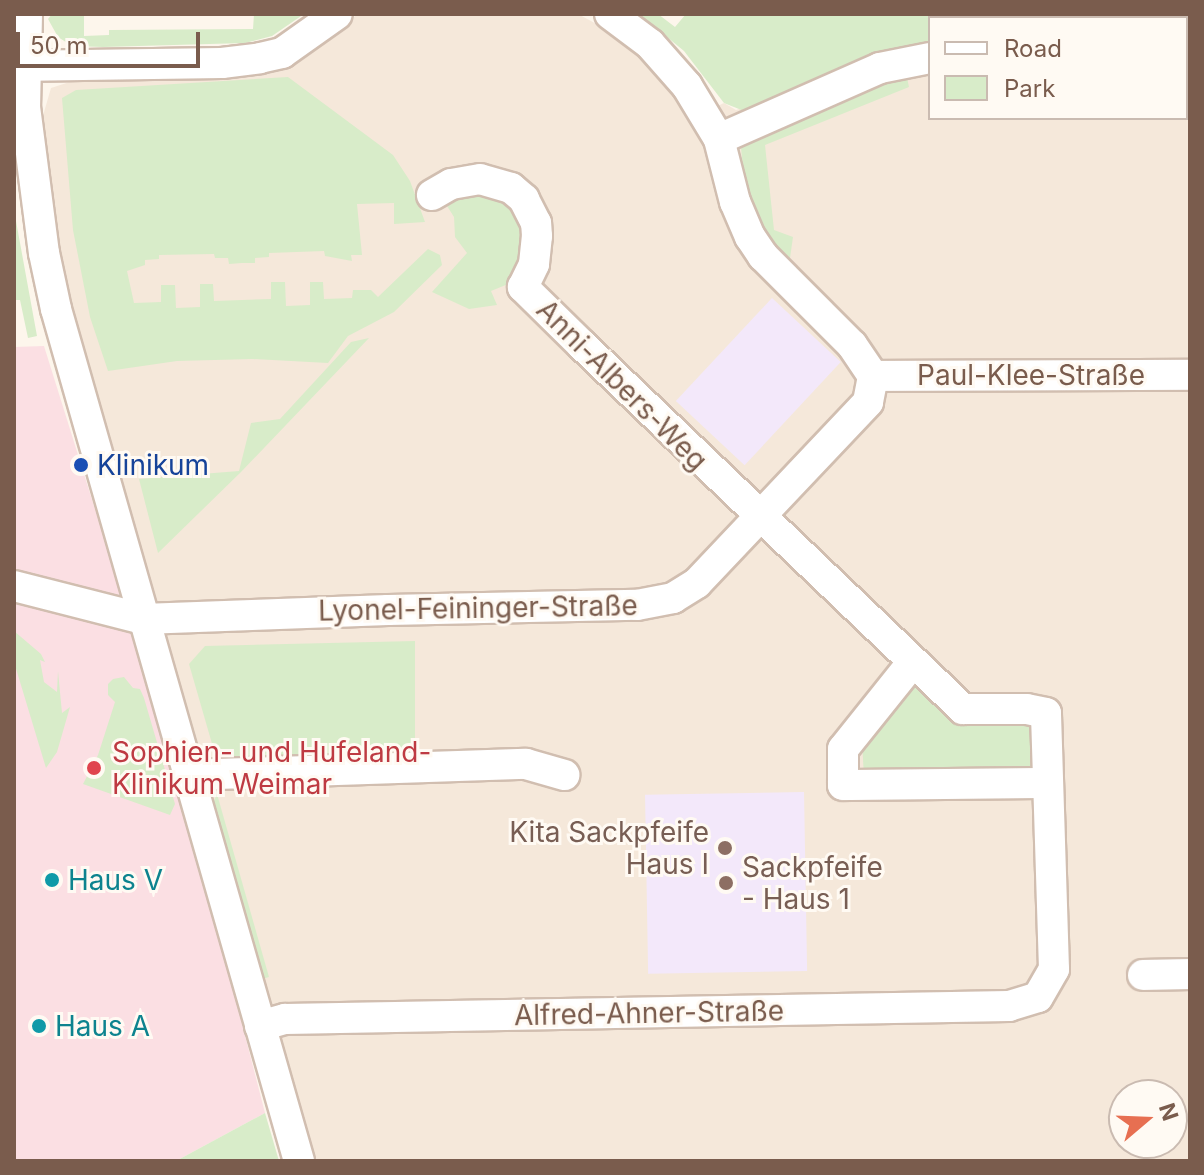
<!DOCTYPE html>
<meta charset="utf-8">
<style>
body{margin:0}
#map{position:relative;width:1204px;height:1175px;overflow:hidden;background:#fdf6ec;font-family:Inter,sans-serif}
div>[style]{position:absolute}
.residential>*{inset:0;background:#f5e8da}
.education>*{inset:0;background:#f3e8fa;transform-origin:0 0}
.medical>*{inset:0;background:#fbdfe3}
.green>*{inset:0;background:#d8ecc9}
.roads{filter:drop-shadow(2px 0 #d1beb0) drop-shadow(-2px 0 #d1beb0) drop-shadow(0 2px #d1beb0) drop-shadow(0 -2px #d1beb0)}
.minor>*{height:30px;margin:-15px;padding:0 15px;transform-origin:15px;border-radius:15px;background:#fff}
.dots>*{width:22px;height:22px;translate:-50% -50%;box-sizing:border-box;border:4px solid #fffaf3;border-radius:50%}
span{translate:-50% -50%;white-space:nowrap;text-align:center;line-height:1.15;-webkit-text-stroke:6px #fffaf3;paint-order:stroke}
.street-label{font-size:28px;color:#7a5c4d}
.transit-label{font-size:28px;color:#164399}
.left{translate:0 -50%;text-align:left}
.health-label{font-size:28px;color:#be3a42}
.education-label{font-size:28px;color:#785e54}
.right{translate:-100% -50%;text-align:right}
.culture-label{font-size:28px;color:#0d838f}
.frame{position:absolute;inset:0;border:16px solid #7a5c4d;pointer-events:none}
.legend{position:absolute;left:928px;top:16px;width:260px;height:104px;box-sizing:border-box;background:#fffaf3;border:2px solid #cabbb1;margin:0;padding:10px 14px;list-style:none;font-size:24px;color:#7a5c4d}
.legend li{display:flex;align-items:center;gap:16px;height:40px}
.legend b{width:40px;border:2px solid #cabbb1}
.north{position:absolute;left:1108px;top:1079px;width:80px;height:80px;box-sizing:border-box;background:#fffaf3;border:2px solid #cabbb1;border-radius:50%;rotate:71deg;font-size:22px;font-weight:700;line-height:32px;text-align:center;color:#7a5c4d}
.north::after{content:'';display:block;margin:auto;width:28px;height:36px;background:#e76f51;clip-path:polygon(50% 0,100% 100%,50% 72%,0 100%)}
.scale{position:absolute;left:16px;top:32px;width:184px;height:36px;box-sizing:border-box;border:4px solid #7a5c4d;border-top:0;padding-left:10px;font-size:24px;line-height:28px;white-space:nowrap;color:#7a5c4d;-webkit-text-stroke:6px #fffaf3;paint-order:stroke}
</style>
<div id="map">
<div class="residential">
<i style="clip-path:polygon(evenodd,358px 14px,578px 14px,635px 45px,694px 117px,724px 103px,736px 110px,930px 47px,930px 118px,1186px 118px,1186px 62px,1190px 62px,1190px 1161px,300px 1161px,178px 685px,66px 296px,42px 119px,51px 88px,82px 78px,278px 71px,358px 14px,1124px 1095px,1172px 1095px,1172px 1143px,1124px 1143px,1124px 1095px)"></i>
</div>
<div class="education">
<i style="left:772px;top:298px;width:94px;height:141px;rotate:43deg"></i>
<i style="left:804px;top:792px;width:179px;height:159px;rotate:89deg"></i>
</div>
<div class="medical">
<i style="clip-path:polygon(44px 346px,145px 669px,202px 868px,265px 1113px,176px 1161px,14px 1161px,14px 347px)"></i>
</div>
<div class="green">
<i style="clip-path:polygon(52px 14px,84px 14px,84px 36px,109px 35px,109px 30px,253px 29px,254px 14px,304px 14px,272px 36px,245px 43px,103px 47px,72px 46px,58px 37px,48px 19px)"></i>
<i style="clip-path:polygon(639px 14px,658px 14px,675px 27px,686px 14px,1190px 14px,1190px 62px,1186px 62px,1186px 18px,930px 18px,930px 47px,749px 113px,724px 103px,684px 51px)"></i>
<i style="clip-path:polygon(906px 73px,909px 87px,765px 145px,774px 230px,793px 237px,790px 258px,760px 230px,744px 178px,741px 148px,749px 139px)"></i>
<i style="clip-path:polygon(288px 77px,393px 155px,410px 181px,425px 222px,394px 224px,394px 203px,357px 204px,362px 255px,351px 255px,352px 261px,325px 256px,324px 251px,269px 253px,269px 257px,255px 258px,255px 263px,242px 263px,229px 264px,228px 258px,215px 258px,214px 254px,159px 255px,159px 259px,145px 260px,145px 265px,127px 271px,134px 303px,161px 302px,161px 285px,175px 285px,176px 308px,200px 307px,200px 284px,213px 284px,214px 301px,271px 299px,271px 282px,285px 282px,286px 306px,310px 305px,310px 282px,323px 282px,324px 299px,352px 298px,353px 290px,371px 290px,378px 297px,428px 249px,440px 255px,442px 265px,394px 312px,348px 336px,328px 363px,252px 359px,177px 361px,108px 371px,90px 317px,73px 230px,62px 98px,76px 90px)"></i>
<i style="clip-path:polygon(485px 187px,526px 213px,518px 280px,491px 291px,497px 305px,469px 309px,432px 292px,467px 253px,455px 237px,454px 217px,442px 198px)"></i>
<i style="clip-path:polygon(14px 210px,37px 336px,28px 338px,20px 300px,14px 300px)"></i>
<i style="clip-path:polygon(369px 338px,241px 472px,158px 553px,139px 479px,239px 471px,251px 423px,280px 419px,351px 342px)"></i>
<i style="clip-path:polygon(14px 631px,41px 654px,45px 662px,40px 660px,44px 682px,57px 692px,58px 671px,62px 713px,70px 707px,57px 752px,46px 768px,14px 662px)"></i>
<i style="clip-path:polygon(415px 641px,415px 755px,217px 761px,189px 664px,205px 646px)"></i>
<i style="clip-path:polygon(124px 677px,133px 688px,140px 689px,144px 698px,175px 804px,170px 815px,83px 784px,98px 755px,115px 702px,108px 695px,108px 684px,113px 679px)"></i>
<i style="clip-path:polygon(915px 681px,1015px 716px,1035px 727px,1040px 775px,864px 778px,862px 740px)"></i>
<i style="clip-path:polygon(217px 794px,269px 977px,262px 979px,213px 803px)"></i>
<i style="clip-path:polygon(265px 1113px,279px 1161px,176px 1161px)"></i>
</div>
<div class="roads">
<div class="minor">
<i style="left:27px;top:14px;width:93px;rotate:91.2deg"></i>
<i style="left:25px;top:107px;width:147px;rotate:82.6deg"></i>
<i style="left:44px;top:253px;width:57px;rotate:77.9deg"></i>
<i style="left:56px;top:309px;width:886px;rotate:74.08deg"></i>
<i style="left:14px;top:66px;width:208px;rotate:-0.8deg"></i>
<i style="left:222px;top:63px;width:38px;rotate:-7deg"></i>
<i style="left:260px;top:58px;width:23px;rotate:-13deg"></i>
<i style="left:282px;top:53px;width:67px;rotate:-35.3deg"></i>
<i style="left:1186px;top:70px;width:4px;rotate:14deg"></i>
<i style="left:719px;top:139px;width:176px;rotate:-23.8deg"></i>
<i style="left:880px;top:68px;width:51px;rotate:-11.3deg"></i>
<i style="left:873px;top:376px;width:317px;rotate:-0.2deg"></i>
<i style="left:14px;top:586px;width:133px;rotate:14.3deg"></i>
<i style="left:143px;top:619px;width:245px;rotate:-2.1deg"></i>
<i style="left:388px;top:610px;width:249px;rotate:-1.2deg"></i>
<i style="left:637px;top:605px;width:37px;rotate:-11deg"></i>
<i style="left:673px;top:598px;width:28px;rotate:-32deg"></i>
<i style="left:697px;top:583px;width:249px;rotate:-46.6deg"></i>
<i style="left:868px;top:402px;width:26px;rotate:-79deg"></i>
<i style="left:873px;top:376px;width:37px;rotate:-124deg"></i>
<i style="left:852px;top:345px;width:126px;rotate:-135deg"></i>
<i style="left:763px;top:256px;width:23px;rotate:-124deg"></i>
<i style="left:750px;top:237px;width:38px;rotate:-113deg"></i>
<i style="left:735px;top:202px;width:65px;rotate:-104.3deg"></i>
<i style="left:719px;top:139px;width:62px;rotate:-121.1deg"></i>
<i style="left:687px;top:86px;width:56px;rotate:-131.4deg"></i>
<i style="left:650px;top:44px;width:50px;rotate:-143.1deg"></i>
<i style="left:912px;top:663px;width:110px;rotate:128.7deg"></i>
<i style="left:843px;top:749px;width:36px;rotate:90deg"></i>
<i style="left:843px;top:785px;width:205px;rotate:-0.6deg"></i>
<i style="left:187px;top:775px;width:339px;rotate:-1.9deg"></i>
<i style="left:526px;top:764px;width:40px;rotate:16deg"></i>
<i style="left:1143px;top:975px;width:47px;rotate:-1.2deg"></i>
<i style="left:260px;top:1026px;width:26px;rotate:-16deg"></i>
<i style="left:285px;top:1019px;width:724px;rotate:-1.03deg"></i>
<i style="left:1009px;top:1006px;width:30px;rotate:-17deg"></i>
<i style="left:1038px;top:997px;width:32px;rotate:-60deg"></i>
<i style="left:1054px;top:969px;width:256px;rotate:-91.8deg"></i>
<i style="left:1046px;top:713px;width:19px;rotate:-168deg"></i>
<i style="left:1027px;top:709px;width:64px;rotate:180deg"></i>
<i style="left:963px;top:709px;width:527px;rotate:-136.31deg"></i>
<i style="left:582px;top:345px;width:83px;rotate:-135.5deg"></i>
<i style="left:523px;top:287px;width:25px;rotate:-64deg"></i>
<i style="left:534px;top:264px;width:28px;rotate:-84deg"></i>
<i style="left:537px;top:236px;width:13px;rotate:-94deg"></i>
<i style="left:536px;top:223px;width:27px;rotate:-117deg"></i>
<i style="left:524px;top:199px;width:17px;rotate:-140deg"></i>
<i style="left:511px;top:188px;width:32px;rotate:-164deg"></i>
<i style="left:480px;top:179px;width:29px;rotate:170deg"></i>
<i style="left:451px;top:184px;width:22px;rotate:150deg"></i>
</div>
</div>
<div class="dots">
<i style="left:81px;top:465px;background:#1a4fb4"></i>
<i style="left:94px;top:768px;background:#e0444e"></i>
<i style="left:725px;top:848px;background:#8d6e63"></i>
<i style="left:52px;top:880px;background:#0f9aa8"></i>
<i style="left:726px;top:883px;background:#8d6e63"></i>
<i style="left:39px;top:1026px;background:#0f9aa8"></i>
</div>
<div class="street-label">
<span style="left:1031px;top:375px">Paul-Klee-Straße</span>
<span style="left:622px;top:385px;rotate:45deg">Anni-Albers-Weg</span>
<span style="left:478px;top:608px;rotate:-1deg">Lyonel-Feininger-Straße</span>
<span style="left:649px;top:1013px;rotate:-1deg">Alfred-Ahner-Straße</span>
</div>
<div class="transit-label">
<span class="left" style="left:97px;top:465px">Klinikum</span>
</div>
<div class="health-label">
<span class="left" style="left:112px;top:768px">Sophien- und Hufeland-<br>Klinikum Weimar</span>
</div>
<div class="education-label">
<span class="right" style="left:709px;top:848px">Kita Sackpfeife<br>Haus I</span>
<span class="left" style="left:742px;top:883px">Sackpfeife<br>- Haus 1</span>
</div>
<div class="culture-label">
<span class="left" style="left:68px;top:880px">Haus V</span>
<span class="left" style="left:55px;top:1026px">Haus A</span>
</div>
<div class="frame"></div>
<ul class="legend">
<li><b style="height:10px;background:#fff"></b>Road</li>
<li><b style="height:22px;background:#d8ecc9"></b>Park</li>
</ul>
<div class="north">N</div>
<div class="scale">50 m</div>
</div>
